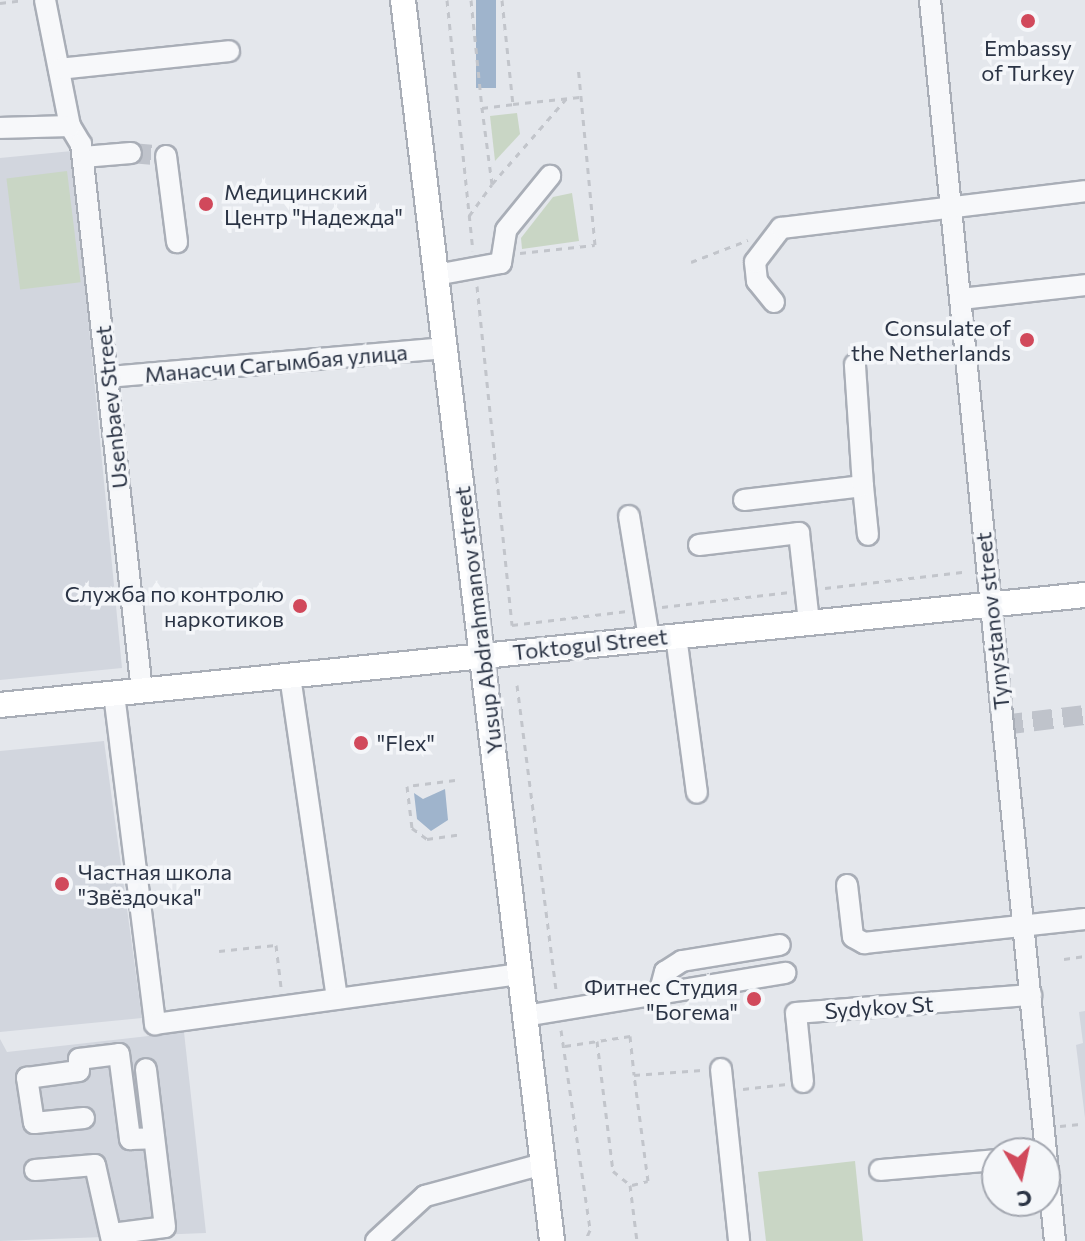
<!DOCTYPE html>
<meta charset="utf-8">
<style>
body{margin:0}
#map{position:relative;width:1085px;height:1241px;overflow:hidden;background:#e4e7ec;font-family:Commissioner,sans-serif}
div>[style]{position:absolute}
.built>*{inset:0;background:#d2d6de}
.green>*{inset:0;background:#c9d6c5;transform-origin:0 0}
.water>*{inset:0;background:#9fb4cc;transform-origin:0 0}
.minor-tunnel>*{height:20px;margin-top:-10px;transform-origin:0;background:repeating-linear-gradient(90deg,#bfc3cb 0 20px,transparent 0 30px)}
.path>*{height:3px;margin-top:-1.5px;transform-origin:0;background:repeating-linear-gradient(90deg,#c2c5cb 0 6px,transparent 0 12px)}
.roads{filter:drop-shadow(2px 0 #a9aeb7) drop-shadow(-2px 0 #a9aeb7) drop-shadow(0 2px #a9aeb7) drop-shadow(0 -2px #a9aeb7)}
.minor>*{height:20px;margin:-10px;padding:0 10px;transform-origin:10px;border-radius:10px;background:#f7f8fa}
.major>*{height:24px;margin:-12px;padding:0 12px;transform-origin:12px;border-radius:12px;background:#fff}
.dots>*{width:22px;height:22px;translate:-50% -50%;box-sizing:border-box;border:4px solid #f4f6f9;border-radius:50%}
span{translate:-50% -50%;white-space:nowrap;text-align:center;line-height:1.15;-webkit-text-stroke:7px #f4f6f9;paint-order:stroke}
.poi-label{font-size:22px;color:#2b3445}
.left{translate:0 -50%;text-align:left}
.right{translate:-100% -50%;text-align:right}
.street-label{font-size:22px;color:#2b3445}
.north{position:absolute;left:981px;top:1137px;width:80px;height:80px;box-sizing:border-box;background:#f4f6f9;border:2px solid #a4a8b1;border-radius:50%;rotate:171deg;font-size:22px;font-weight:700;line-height:32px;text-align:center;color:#2b3445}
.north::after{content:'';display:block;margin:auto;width:28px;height:36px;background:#d1495b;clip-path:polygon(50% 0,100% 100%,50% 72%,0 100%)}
</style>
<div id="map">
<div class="built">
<i style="clip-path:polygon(72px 151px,122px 668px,0 680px,0 158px)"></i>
<i style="clip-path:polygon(104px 741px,142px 1018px,0 1032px,0 751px)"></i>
<i style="clip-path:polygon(1085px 1011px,1085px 1118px,1076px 1045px,1083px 1043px,1079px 1012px)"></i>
<i style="clip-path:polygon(184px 1032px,206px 1233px,0 1241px,0 1039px,7px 1052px)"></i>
</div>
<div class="green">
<i style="clip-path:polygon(517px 113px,520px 134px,495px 161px,490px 116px)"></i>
<i style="left:67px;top:171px;width:112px;height:61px;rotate:83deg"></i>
<i style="clip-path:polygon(572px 193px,579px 241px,522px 249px,521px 238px,553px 197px)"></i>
<i style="clip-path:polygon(855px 1161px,863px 1241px,766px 1241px,758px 1172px)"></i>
</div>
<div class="water">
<i style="left:476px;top:0;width:20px;height:88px"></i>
<i style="clip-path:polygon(445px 789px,448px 820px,431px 831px,417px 819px,414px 793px,423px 799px)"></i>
</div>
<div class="minor-tunnel">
<i style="left:131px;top:153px;width:35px;rotate:5deg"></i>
<i style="left:1003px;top:725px;width:83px;rotate:-7deg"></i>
</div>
<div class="path">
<i style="left:447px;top:0;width:252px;rotate:84.1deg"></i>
<i style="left:471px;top:0;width:109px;rotate:84.2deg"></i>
<i style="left:482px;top:108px;width:31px;rotate:-7deg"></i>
<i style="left:502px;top:0;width:105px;rotate:84deg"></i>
<i style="left:513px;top:104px;width:67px;rotate:-6deg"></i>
<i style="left:0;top:3px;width:24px;rotate:-7deg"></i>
<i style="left:492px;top:184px;width:113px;rotate:-49deg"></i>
<i style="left:469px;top:216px;width:39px;rotate:-54deg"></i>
<i style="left:492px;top:184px;width:77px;rotate:-97.5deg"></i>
<i style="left:520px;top:253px;width:75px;rotate:-6.1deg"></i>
<i style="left:595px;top:245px;width:180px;rotate:-95.4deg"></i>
<i style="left:691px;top:262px;width:61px;rotate:-21.1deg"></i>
<i style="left:477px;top:286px;width:341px;rotate:84.1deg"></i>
<i style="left:512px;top:625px;width:116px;rotate:-6.9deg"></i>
<i style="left:825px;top:588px;width:138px;rotate:-6.7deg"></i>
<i style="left:662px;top:607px;width:129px;rotate:-6.7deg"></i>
<i style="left:517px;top:685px;width:308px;rotate:82.7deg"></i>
<i style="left:455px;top:780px;width:48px;rotate:172.9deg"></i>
<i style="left:407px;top:786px;width:42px;rotate:83.2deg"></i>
<i style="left:412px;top:828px;width:19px;rotate:36deg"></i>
<i style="left:427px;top:839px;width:34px;rotate:-8deg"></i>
<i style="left:219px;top:951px;width:57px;rotate:-6deg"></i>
<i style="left:276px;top:945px;width:42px;rotate:83.2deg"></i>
<i style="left:1064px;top:959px;width:21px;rotate:-8deg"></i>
<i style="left:561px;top:1030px;width:202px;rotate:81.7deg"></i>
<i style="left:590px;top:1230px;width:12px;rotate:114deg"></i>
<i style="left:597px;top:1041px;width:131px;rotate:83deg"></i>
<i style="left:613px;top:1171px;width:22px;rotate:39deg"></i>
<i style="left:630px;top:1185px;width:56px;rotate:82.9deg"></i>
<i style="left:565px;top:1046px;width:66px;rotate:-8.7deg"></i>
<i style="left:630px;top:1036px;width:39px;rotate:84deg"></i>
<i style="left:634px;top:1075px;width:68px;rotate:-4.2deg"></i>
<i style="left:743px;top:1089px;width:44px;rotate:-6.5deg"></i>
<i style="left:1060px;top:1126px;width:20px;rotate:-6deg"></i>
<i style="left:632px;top:1185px;width:16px;rotate:-14deg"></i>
<i style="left:648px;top:1181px;width:107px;rotate:-97.5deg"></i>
</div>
<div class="roads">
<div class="minor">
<i style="left:45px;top:0;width:128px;rotate:78.8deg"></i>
<i style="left:70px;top:126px;width:21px;rotate:59deg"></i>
<i style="left:81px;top:144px;width:550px;rotate:83.64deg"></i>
<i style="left:930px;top:0;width:1247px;rotate:84.25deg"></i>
<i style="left:59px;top:69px;width:171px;rotate:-6deg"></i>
<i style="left:0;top:128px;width:70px;rotate:-1.6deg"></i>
<i style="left:166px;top:156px;width:87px;rotate:82.7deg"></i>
<i style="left:83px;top:157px;width:48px;rotate:-4.8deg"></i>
<i style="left:436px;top:275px;width:66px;rotate:-10.5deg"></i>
<i style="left:501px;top:263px;width:33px;rotate:-81deg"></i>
<i style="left:506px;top:230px;width:70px;rotate:-50.8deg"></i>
<i style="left:961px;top:299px;width:125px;rotate:-6.4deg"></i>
<i style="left:774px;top:302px;width:27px;rotate:-129deg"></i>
<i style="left:757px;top:281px;width:19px;rotate:-96deg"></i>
<i style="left:755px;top:262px;width:43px;rotate:-52.6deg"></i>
<i style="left:781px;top:228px;width:306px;rotate:-6.9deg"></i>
<i style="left:108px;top:377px;width:338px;rotate:-4.9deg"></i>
<i style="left:863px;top:486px;width:49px;rotate:84.2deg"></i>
<i style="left:744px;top:500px;width:120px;rotate:-6.7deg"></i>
<i style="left:863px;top:486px;width:122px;rotate:-93.8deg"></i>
<i style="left:629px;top:516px;width:124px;rotate:80.7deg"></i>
<i style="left:699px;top:545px;width:101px;rotate:-6.8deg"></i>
<i style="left:799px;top:533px;width:90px;rotate:83.6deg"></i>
<i style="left:676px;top:636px;width:158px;rotate:82.4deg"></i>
<i style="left:290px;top:676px;width:326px;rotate:81.7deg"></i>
<i style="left:114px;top:694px;width:333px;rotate:82.9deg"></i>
<i style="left:155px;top:1024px;width:368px;rotate:-7.8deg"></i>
<i style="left:847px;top:885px;width:52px;rotate:83.4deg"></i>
<i style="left:853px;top:937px;width:13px;rotate:29deg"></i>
<i style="left:864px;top:943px;width:222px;rotate:-6.2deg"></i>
<i style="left:659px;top:994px;width:23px;rotate:-75deg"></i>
<i style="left:665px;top:972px;width:20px;rotate:-33deg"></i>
<i style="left:682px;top:961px;width:99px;rotate:-9.3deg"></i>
<i style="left:525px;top:1016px;width:264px;rotate:-9.4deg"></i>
<i style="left:721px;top:1069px;width:173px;rotate:84deg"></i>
<i style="left:803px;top:1082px;width:69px;rotate:-95.8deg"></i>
<i style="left:796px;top:1013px;width:236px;rotate:-4.4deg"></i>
<i style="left:84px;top:1118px;width:50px;rotate:174.3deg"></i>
<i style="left:34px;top:1123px;width:46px;rotate:-98.8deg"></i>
<i style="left:27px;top:1078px;width:52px;rotate:-7.7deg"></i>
<i style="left:79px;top:1071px;width:12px;rotate:-90deg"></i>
<i style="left:79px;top:1059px;width:40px;rotate:-7.1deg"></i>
<i style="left:119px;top:1054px;width:86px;rotate:82.6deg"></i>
<i style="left:130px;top:1139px;width:24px;rotate:-2deg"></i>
<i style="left:35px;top:1170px;width:60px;rotate:-4.8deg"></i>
<i style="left:95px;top:1165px;width:78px;rotate:77.4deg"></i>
<i style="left:880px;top:1170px;width:117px;rotate:-4.9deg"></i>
<i style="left:112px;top:1234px;width:53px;rotate:-7.5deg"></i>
<i style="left:165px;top:1227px;width:159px;rotate:-96.9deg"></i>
<i style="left:376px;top:1241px;width:67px;rotate:-42.6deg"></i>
<i style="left:425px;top:1196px;width:122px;rotate:-15.2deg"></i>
</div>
<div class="major">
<i style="left:403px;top:0;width:1250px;rotate:83.15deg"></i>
<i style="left:0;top:705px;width:1091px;rotate:-5.79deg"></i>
</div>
</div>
<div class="dots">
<i style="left:1028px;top:21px;background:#d1495b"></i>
<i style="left:206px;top:204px;background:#d1495b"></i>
<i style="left:1027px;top:340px;background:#d1495b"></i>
<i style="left:300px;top:606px;background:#d1495b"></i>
<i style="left:361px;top:743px;background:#d1495b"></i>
<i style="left:62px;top:884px;background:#d1495b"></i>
<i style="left:754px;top:999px;background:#d1495b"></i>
</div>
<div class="poi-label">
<span style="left:1028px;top:60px">Embassy<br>of Turkey</span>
<span class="left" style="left:224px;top:204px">Медицинский<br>Центр "Надежда"</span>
<span class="right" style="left:1011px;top:340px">Consulate of<br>the Netherlands</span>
<span class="right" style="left:284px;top:606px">Служба по контролю<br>наркотиков</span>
<span class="left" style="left:377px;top:743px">"Flex"</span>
<span class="left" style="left:78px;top:884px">Частная школа<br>"Звёздочка"</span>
<span class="right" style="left:738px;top:999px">Фитнес Студия<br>"Богема"</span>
</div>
<div class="street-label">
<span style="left:276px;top:363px;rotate:-5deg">Манасчи Сагымбая улица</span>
<span style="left:111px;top:407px;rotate:-96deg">Usenbaev Street</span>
<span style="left:478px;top:620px;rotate:-97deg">Yusup Abdrahmanov street</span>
<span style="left:992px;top:621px;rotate:-96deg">Tynystanov street</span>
<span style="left:590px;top:644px;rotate:-6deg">Toktogul Street</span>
<span style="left:879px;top:1007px;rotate:-4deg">Sydykov St</span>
</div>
<div class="north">С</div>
</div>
